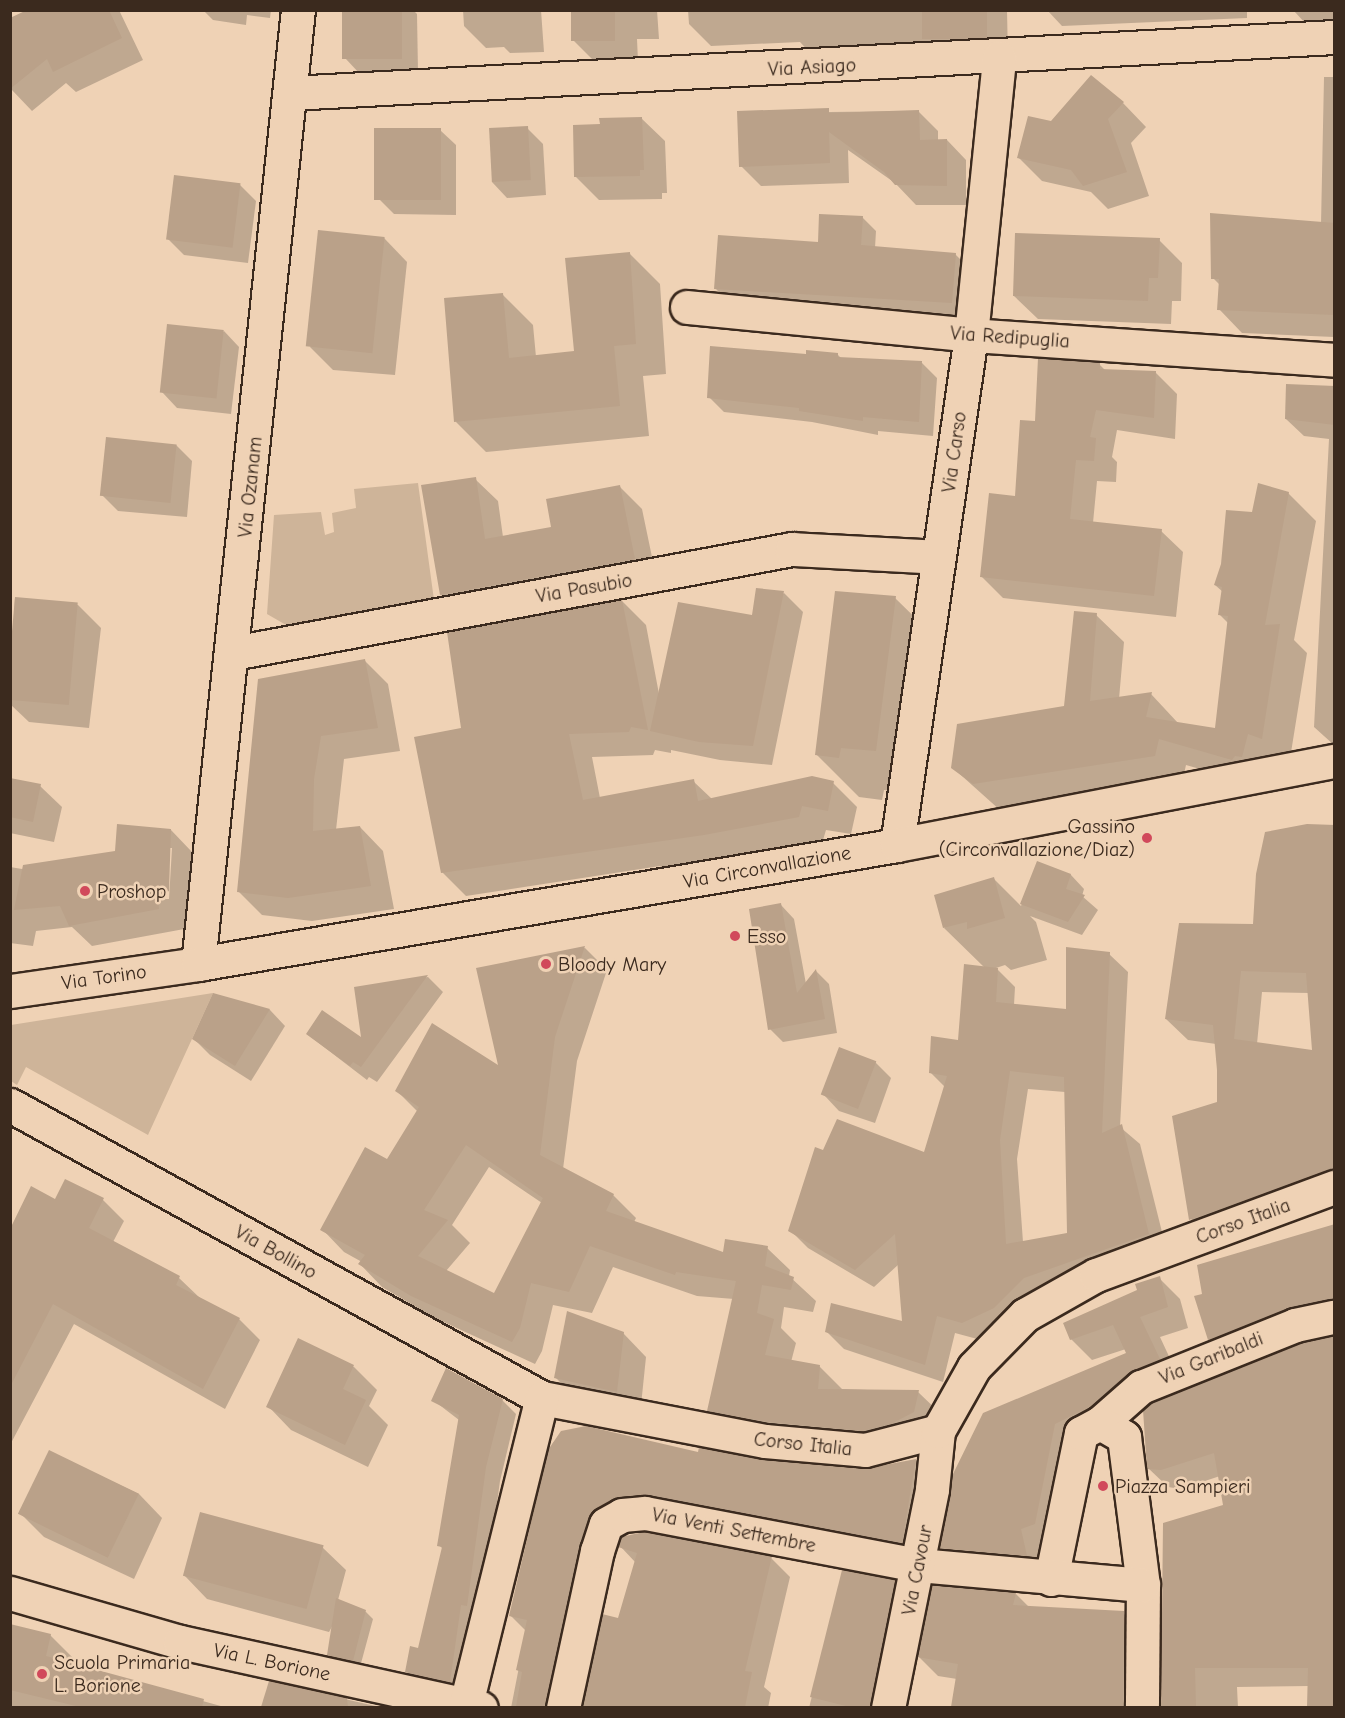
<!DOCTYPE html>
<style>
body{margin:0}
#map{position:relative;width:1345px;height:1718px;overflow:hidden;background:#efd2b5;font-family:"Comic Neue",sans-serif}
div>[style]{position:absolute}
.green>*{inset:0;background:#ceb499}
.shadow>*{inset:0;background:#0003}
.building>*{inset:0;background:#baa189;transform-origin:0 0}
.roads{filter:drop-shadow(2px 0 #3b2a1e) drop-shadow(-2px 0 #3b2a1e) drop-shadow(0 2px #3b2a1e) drop-shadow(0 -2px #3b2a1e)}
.minor>*{height:33px;margin:-16.5px;padding:0 16.5px;transform-origin:16.5px;border-radius:16.5px;background:#efd2b5}
.major>*{height:33px;margin:-16.5px;padding:0 16.5px;transform-origin:16.5px;border-radius:16.5px;background:#efd2b5}
.dots>*{width:16px;height:16px;translate:-50% -50%;box-sizing:border-box;border:3px solid #efd2b5;border-radius:50%}
span{translate:-50% -50%;white-space:nowrap;text-align:center;line-height:1.15;-webkit-text-stroke:5px #efd2b5;paint-order:stroke}
.street-label{font-size:20px;color:#3b2a1e}
.poi-label{font-size:20px;color:#3b2a1e}
.right{translate:-100% -50%;text-align:right}
.left{translate:0 -50%;text-align:left}
.frame{position:absolute;inset:0;border:12px solid #3b2a1e;pointer-events:none}
</style>
<div id="map">
<div class="green">
<i style="clip-path:polygon(418px 483px,434px 600px,293px 629px,267px 614px,274px 515px,321px 512px,325px 535px,334px 532px,332px 513px,356px 508px,354px 489px)"></i>
<i style="clip-path:polygon(213px 993px,148px 1135px,26px 1067px,17px 1085px,11px 1081px,11px 1025px)"></i>
</div>
<div class="shadow">
<i style="clip-path:polygon(30px 10px,119px 10px,143px 60px,76px 92px,66px 83px,32px 111px,11px 89px,10px 21px)"></i>
<i style="clip-path:polygon(203px 10px,271px 10px,270px 18px,247px 15px,246px 25px,213px 20px)"></i>
<i style="clip-path:polygon(344px 10px,413px 10px,417px 14px,418px 72px,360px 74px,345px 58px)"></i>
<i style="clip-path:polygon(463px 10px,541px 10px,544px 52px,510px 53px,504px 47px,486px 48px,464px 26px)"></i>
<i style="clip-path:polygon(573px 10px,657px 10px,659px 39px,637px 39px,638px 61px,595px 62px,573px 40px)"></i>
<i style="clip-path:polygon(688px 10px,1007px 10px,1008px 58px,813px 56px,800px 42px,711px 46px,689px 24px)"></i>
<i style="clip-path:polygon(1047px 10px,1247px 10px,1247px 18px,1062px 26px)"></i>
<i style="clip-path:polygon(1293px 10px,1334px 10px,1334px 23px,1307px 25px)"></i>
<i style="clip-path:polygon(1324px 77px,1334px 77px,1334px 337px,1242px 333px,1219px 309px,1220px 285px,1213px 278px,1321px 224px)"></i>
<i style="clip-path:polygon(1123px 103px,1146px 127px,1131px 143px,1149px 196px,1108px 209px,1091px 192px,1042px 181px,1019px 158px,1051px 122px)"></i>
<i style="clip-path:polygon(918px 111px,938px 131px,938px 141px,947px 140px,966px 160px,966px 205px,916px 205px,895px 183px,848px 150px,849px 183px,761px 186px,741px 166px,739px 113px)"></i>
<i style="clip-path:polygon(641px 118px,665px 141px,667px 193px,662px 193px,662px 199px,599px 200px,575px 176px,601px 125px)"></i>
<i style="clip-path:polygon(527px 128px,543px 144px,546px 195px,507px 198px,492px 182px)"></i>
<i style="clip-path:polygon(440px 130px,456px 145px,456px 215px,394px 214px,378px 198px)"></i>
<i style="clip-path:polygon(240px 185px,256px 201px,248px 263px,184px 255px,168px 239px)"></i>
<i style="clip-path:polygon(862px 217px,876px 231px,875px 248px,955px 254px,969px 268px,965px 317px,730px 303px,716px 289px,820px 243px)"></i>
<i style="clip-path:polygon(384px 238px,407px 262px,395px 375px,333px 370px,310px 347px)"></i>
<i style="clip-path:polygon(1159px 240px,1182px 263px,1181px 301px,1172px 301px,1171px 324px,1038px 319px,1014px 296px)"></i>
<i style="clip-path:polygon(630px 254px,660px 284px,666px 374px,643px 376px,649px 436px,486px 452px,456px 422px,503px 295px,533px 325px,536px 357px,576px 352px)"></i>
<i style="clip-path:polygon(224px 331px,239px 347px,231px 414px,177px 408px,162px 392px)"></i>
<i style="clip-path:polygon(838px 355px,841px 358px,922px 363px,937px 378px,933px 436px,878px 431px,878px 435px,812px 422px,724px 412px,709px 397px,807px 356px)"></i>
<i style="clip-path:polygon(1099px 364px,1106px 371px,1155px 372px,1177px 394px,1175px 439px,1117px 430px,1112px 457px,1117px 462px,1116px 482px,1097px 481px,1093px 523px,1161px 531px,1183px 552px,1176px 617px,1003px 598px,981px 576px,1016px 498px,1036px 423px)"></i>
<i style="clip-path:polygon(1334px 388px,1334px 745px,1314px 727px,1329px 439px,1304px 436px,1286px 419px)"></i>
<i style="clip-path:polygon(176px 445px,192px 461px,187px 517px,118px 511px,102px 495px)"></i>
<i style="clip-path:polygon(475px 479px,498px 501px,503px 537px,553px 528px,620px 487px,642px 509px,657px 581px,464px 617px,441px 595px)"></i>
<i style="clip-path:polygon(1288px 493px,1316px 521px,1294px 640px,1307px 653px,1289px 765px,1259px 786px,1186px 765px,1182px 783px,1001px 811px,953px 768px,1065px 708px,1096px 615px,1124px 642px,1119px 699px,1151px 694px,1178px 723px,1216px 729px,1228px 623px,1220px 615px,1223px 592px,1215px 585px,1253px 513px)"></i>
<i style="clip-path:polygon(784px 593px,803px 612px,772px 765px,720px 760px,671px 750px,671px 753px,655px 750px,653px 755px,592px 757px,600px 798px,693px 781px,712px 799px,833px 783px,857px 807px,851px 834px,826px 830px,823px 840px,664px 870px,660px 866px,466px 896px,442px 872px,463px 729px,622px 601px,646px 625px,659px 694px)"></i>
<i style="clip-path:polygon(15px 598px,78px 605px,101px 628px,89px 728px,29px 722px,10px 704px)"></i>
<i style="clip-path:polygon(895px 598px,938px 640px,919px 793px,884px 790px,882px 800px,859px 797px,816px 754px)"></i>
<i style="clip-path:polygon(364px 660px,388px 684px,400px 751px,344px 759px,336px 830px,360px 827px,383px 851px,394px 909px,312px 921px,262px 915px,238px 891px,259px 680px)"></i>
<i style="clip-path:polygon(10px 779px,40px 786px,62px 807px,54px 842px,10px 833px)"></i>
<i style="clip-path:polygon(evenodd,1334px 826px,1334px 1199px,1212px 1241px,1191px 1219px,1219px 1103px,1216px 1044px,1188px 1040px,1166px 1019px,1254px 926px,1334px 826px,1262px 992px,1309px 993px,1313px 1051px,1257px 1044px,1262px 992px)"></i>
<i style="clip-path:polygon(evenodd,171px 830px,192px 852px,189px 900px,206px 925px,92px 946px,72px 927px,36px 931px,33px 946px,10px 943px,10px 867px,137px 888px,171px 830px,169px 848px,172px 848px,169px 899px,166px 899px,169px 848px)"></i>
<i style="clip-path:polygon(evenodd,1038px 863px,1071px 875px,1084px 889px,1082px 896px,1098px 910px,1082px 935px,1030px 916px,1036px 922px,1047px 960px,1011px 970px,1005px 965px,996px 968px,1015px 987px,1014px 1005px,1068px 1011px,1109px 954px,1128px 972px,1120px 1127px,1140px 1144px,1167px 1252px,981px 1340px,955px 1333px,943px 1382px,844px 1349px,826px 1331px,903px 1323px,899px 1264px,874px 1287px,808px 1248px,790px 1230px,824px 1152px,925px 1154px,945px 1087px,931px 1073px,959px 1042px,985px 968px,944px 928px,994px 879px,1021px 906px,1038px 863px,1028px 1089px,1065px 1092px,1069px 1234px,1023px 1242px,1017px 1159px,1028px 1089px)"></i>
<i style="clip-path:polygon(781px 905px,794px 919px,806px 984px,816px 971px,829px 984px,837px 1033px,783px 1042px,770px 1029px)"></i>
<i style="clip-path:polygon(evenodd,585px 948px,607px 970px,577px 1061px,563px 1169px,613px 1195px,636px 1218px,634px 1222px,724px 1254px,767px 1248px,790px 1270px,789px 1276px,816px 1301px,813px 1312px,784px 1307px,781px 1328px,796px 1343px,791px 1362px,820px 1367px,842px 1389px,918px 1392px,941px 1414px,936px 1435px,732px 1433px,709px 1410px,734px 1299px,697px 1296px,613px 1267px,592px 1313px,553px 1305px,542px 1351px,535px 1364px,435px 1318px,382px 1287px,360px 1264px,362px 1262px,344px 1252px,322px 1229px,387px 1161px,418px 1112px,397px 1091px,500px 1068px,478px 969px,585px 948px,489px 1167px,542px 1203px,495px 1295px,446px 1271px,470px 1243px,452px 1225px,489px 1167px)"></i>
<i style="clip-path:polygon(428px 977px,443px 992px,377px 1082px,369px 1077px,367px 1080px,307px 1034px,363px 1040px,356px 988px)"></i>
<i style="clip-path:polygon(214px 995px,270px 1010px,285px 1026px,251px 1081px,210px 1055px,194px 1039px)"></i>
<i style="clip-path:polygon(875px 1062px,891px 1078px,875px 1123px,839px 1111px,824px 1095px)"></i>
<i style="clip-path:polygon(103px 1200px,124px 1221px,113px 1242px,179px 1278px,201px 1299px,239px 1319px,260px 1340px,225px 1409px,74px 1324px,10px 1445px,10px 1233px,56px 1201px)"></i>
<i style="clip-path:polygon(1334px 1226px,1334px 1320px,1228px 1358px,1209px 1339px,1203px 1295px)"></i>
<i style="clip-path:polygon(1159px 1278px,1180px 1299px,1188px 1328px,1160px 1337px,1180px 1380px,1075px 1445px,1046px 1576px,962px 1568px,941px 1548px,954px 1477px,1128px 1354px,1126px 1349px,1092px 1360px,1071px 1339px)"></i>
<i style="clip-path:polygon(623px 1333px,646px 1357px,640px 1415px,579px 1401px,556px 1378px)"></i>
<i style="clip-path:polygon(1334px 1338px,1334px 1708px,1309px 1708px,1309px 1686px,1237px 1687px,1238px 1708px,1162px 1708px,1164px 1524px,1225px 1506px,1220px 1476px,1181px 1489px,1168px 1487px,1148px 1468px)"></i>
<i style="clip-path:polygon(299px 1340px,354px 1367px,377px 1390px,369px 1406px,388px 1425px,368px 1467px,291px 1430px,268px 1406px)"></i>
<i style="clip-path:polygon(433px 1400px,502px 1400px,516px 1414px,500px 1481px,481px 1619px,463px 1695px,421px 1686px,407px 1672px,419px 1649px,443px 1549px,439px 1545px,459px 1420px)"></i>
<i style="clip-path:polygon(562px 1433px,699px 1454px,863px 1470px,916px 1460px,935px 1479px,921px 1561px,669px 1513px,607px 1536px,567px 1708px,511px 1708px,526px 1631px,510px 1615px,553px 1443px)"></i>
<i style="clip-path:polygon(49px 1452px,139px 1494px,162px 1518px,134px 1579px,44px 1537px,21px 1514px)"></i>
<i style="clip-path:polygon(620px 1546px,771px 1558px,790px 1577px,764px 1687px,771px 1693px,768px 1708px,584px 1708px,604px 1616px,620px 1620px,636px 1563px)"></i>
<i style="clip-path:polygon(322px 1547px,346px 1570px,338px 1600px,366px 1612px,373px 1619px,360px 1667px,336px 1662px,329px 1655px,334px 1623px,329px 1632px,207px 1599px,184px 1575px)"></i>
<i style="clip-path:polygon(843px 1571px,894px 1581px,913px 1600px,891px 1708px,809px 1708px)"></i>
<i style="clip-path:polygon(1016px 1594px,1029px 1607px,1123px 1613px,1143px 1632px,1142px 1708px,953px 1708px,957px 1679px,938px 1676px,919px 1657px)"></i>
<i style="clip-path:polygon(10px 1626px,50px 1635px,74px 1659px,72px 1665px,228px 1708px,10px 1707px)"></i>
<i style="clip-path:polygon(270px 1682px,384px 1708px,262px 1708px)"></i>
</div>
<div class="building">
<i style="clip-path:polygon(27px 10px,109px 10px,122px 38px,53px 72px,47px 59px,10px 89px,10px 18px)"></i>
<i style="left:342px;top:10px;width:60px;height:49px"></i>
<i style="left:571px;top:10px;width:44px;height:31px"></i>
<i style="left:922px;top:10px;width:65px;height:29px"></i>
<i style="clip-path:polygon(1091px 75px,1124px 102px,1108px 119px,1127px 172px,1083px 186px,1071px 170px,1017px 158px,1028px 116px,1051px 121px)"></i>
<i style="clip-path:polygon(829px 108px,829px 113px,919px 110px,920px 140px,947px 139px,947px 186px,895px 185px,884px 172px,829px 132px,830px 163px,739px 167px,737px 111px)"></i>
<i style="clip-path:polygon(642px 117px,644px 170px,640px 170px,640px 176px,574px 177px,573px 125px,600px 124px,599px 118px)"></i>
<i style="left:528px;top:126px;width:54px;height:39px;rotate:87deg"></i>
<i style="left:441px;top:128px;width:72px;height:67px;rotate:90deg"></i>
<i style="left:174px;top:175px;width:67px;height:65px;rotate:7deg"></i>
<i style="clip-path:polygon(1210px 213px,1335px 223px,1335px 315px,1217px 310px,1219px 279px,1211px 279px)"></i>
<i style="clip-path:polygon(819px 214px,863px 216px,861px 245px,956px 253px,952px 303px,714px 289px,718px 235px,818px 242px)"></i>
<i style="left:318px;top:230px;width:67px;height:117px;rotate:6deg"></i>
<i style="clip-path:polygon(1015px 233px,1160px 238px,1158px 278px,1149px 278px,1148px 301px,1013px 296px)"></i>
<i style="clip-path:polygon(630px 252px,636px 344px,614px 346px,620px 406px,454px 422px,444px 298px,503px 293px,509px 358px,574px 351px,565px 258px)"></i>
<i style="left:167px;top:324px;width:57px;height:69px;rotate:6deg"></i>
<i style="clip-path:polygon(710px 346px,806px 354px,806px 350px,838px 353px,838px 357px,922px 361px,919px 422px,863px 417px,863px 421px,799px 411px,799px 408px,707px 398px)"></i>
<i style="clip-path:polygon(1038px 358px,1100px 363px,1100px 369px,1156px 371px,1154px 418px,1096px 410px,1090px 437px,1096px 438px,1094px 461px,1076px 460px,1070px 519px,1162px 529px,1154px 596px,980px 577px,989px 493px,1015px 496px,1020px 420px,1035px 421px)"></i>
<i style="clip-path:polygon(1286px 384px,1335px 386px,1335px 425px,1285px 419px)"></i>
<i style="left:106px;top:437px;width:71px;height:59px;rotate:6deg"></i>
<i style="clip-path:polygon(476px 477px,485px 539px,551px 527px,546px 499px,620px 485px,635px 559px,440px 595px,421px 485px)"></i>
<i style="clip-path:polygon(1258px 483px,1289px 492px,1265px 625px,1280px 624px,1262px 739px,1248px 734px,1242px 757px,1235px 756px,1232px 760px,1159px 739px,1155px 756px,973px 784px,951px 768px,957px 724px,1064px 706px,1074px 611px,1097px 613px,1090px 701px,1152px 692px,1146px 717px,1215px 728px,1228px 616px,1218px 615px,1222px 587px,1214px 585px,1221px 564px,1226px 510px,1252px 512px)"></i>
<i style="clip-path:polygon(756px 588px,784px 591px,753px 746px,699px 742px,650px 731px,678px 602px,752px 615px)"></i>
<i style="clip-path:polygon(835px 591px,896px 596px,876px 751px,841px 748px,839px 758px,815px 755px)"></i>
<i style="left:15px;top:597px;width:63px;height:103px;rotate:5deg"></i>
<i style="clip-path:polygon(622px 600px,648px 730px,631px 727px,629px 732px,569px 734px,583px 800px,694px 779px,698px 801px,812px 776px,834px 781px,828px 811px,802px 806px,799px 817px,704px 835px,441px 873px,414px 737px,461px 728px,447px 632px)"></i>
<i style="clip-path:polygon(365px 659px,378px 728px,321px 736px,314px 779px,313px 831px,360px 826px,371px 886px,288px 898px,237px 892px,258px 679px)"></i>
<i style="clip-path:polygon(10px 778px,41px 784px,33px 822px,10px 817px)"></i>
<i style="clip-path:polygon(117px 824px,171px 829px,169px 891px,158px 896px,159px 909px,69px 926px,60px 906px,14px 910px,23px 865px,115px 851px)"></i>
<i style="clip-path:polygon(evenodd,1307px 824px,1335px 825px,1335px 1169px,1189px 1220px,1172px 1116px,1217px 1102px,1217px 1070px,1213px 1025px,1165px 1019px,1179px 923px,1253px 924px,1256px 874px,1265px 832px,1307px 824px,1241px 971px,1306px 973px,1312px 1050px,1234px 1039px,1241px 971px)"></i>
<i style="clip-path:polygon(1037px 861px,1071px 874px,1066px 889px,1085px 895px,1068px 922px,1020px 904px)"></i>
<i style="clip-path:polygon(994px 877px,1005px 918px,967px 929px,967px 922px,943px 928px,934px 895px)"></i>
<i style="clip-path:polygon(781px 903px,797px 993px,816px 969px,825px 1019px,768px 1030px,749px 909px)"></i>
<i style="clip-path:polygon(evenodd,585px 946px,555px 1037px,540px 1155px,614px 1194px,606px 1211px,723px 1252px,725px 1239px,768px 1246px,765px 1266px,794px 1277px,791px 1290px,762px 1285px,757px 1313px,774px 1319px,765px 1355px,820px 1365px,818px 1389px,919px 1390px,914px 1412px,891px 1424px,863px 1431px,768px 1422px,707px 1411px,736px 1281px,676px 1272px,675px 1275px,590px 1246px,569px 1292px,531px 1283px,520px 1328px,512px 1342px,411px 1296px,358px 1264px,365px 1255px,320px 1230px,365px 1147px,387px 1159px,419px 1107px,395px 1091px,432px 1023px,498px 1065px,476px 968px,585px 946px,466px 1145px,543px 1198px,494px 1293px,418px 1256px,448px 1220px,424px 1210px,466px 1145px)"></i>
<i style="clip-path:polygon(evenodd,1066px 947px,1110px 952px,1102px 1133px,1122px 1124px,1149px 1234px,1024px 1278px,994px 1308px,962px 1323px,937px 1316px,925px 1365px,825px 1332px,831px 1303px,902px 1321px,895px 1234px,855px 1270px,788px 1231px,815px 1147px,823px 1150px,837px 1119px,924px 1152px,947px 1076px,929px 1073px,931px 1036px,958px 1040px,964px 964px,998px 968px,996px 1002px,1066px 1009px,1066px 947px,1010px 1071px,1064px 1077px,1067px 1233px,1006px 1244px,1000px 1140px,1010px 1071px)"></i>
<i style="clip-path:polygon(428px 975px,361px 1067px,353px 1062px,350px 1066px,306px 1034px,322px 1010px,361px 1037px,354px 987px)"></i>
<i style="clip-path:polygon(213px 993px,270px 1009px,235px 1066px,192px 1039px)"></i>
<i style="left:839px;top:1047px;width:40px;height:51px;rotate:21deg"></i>
<i style="clip-path:polygon(65px 1179px,104px 1198px,89px 1228px,180px 1276px,176px 1285px,240px 1318px,203px 1389px,53px 1304px,10px 1387px,10px 1229px,31px 1186px,55px 1199px)"></i>
<i style="clip-path:polygon(1335px 1224px,1335px 1299px,1288px 1308px,1208px 1340px,1194px 1296px,1202px 1294px,1197px 1265px)"></i>
<i style="clip-path:polygon(1160px 1276px,1168px 1307px,1140px 1317px,1160px 1359px,1129px 1373px,1089px 1407px,1055px 1424px,1035px 1524px,1021px 1529px,1027px 1556px,939px 1548px,952px 1476px,983px 1413px,1126px 1353px,1113px 1325px,1070px 1340px,1063px 1323px,1137px 1290px,1135px 1284px)"></i>
<i style="clip-path:polygon(567px 1311px,624px 1332px,617px 1392px,554px 1378px)"></i>
<i style="clip-path:polygon(1335px 1336px,1335px 1707px,1307px 1707px,1308px 1668px,1195px 1668px,1196px 1707px,1161px 1707px,1163px 1523px,1223px 1505px,1214px 1453px,1161px 1470px,1147px 1469px,1143px 1410px,1151px 1403px,1300px 1343px)"></i>
<i style="clip-path:polygon(298px 1338px,354px 1365px,343px 1389px,366px 1400px,345px 1445px,266px 1407px)"></i>
<i style="clip-path:polygon(446px 1368px,503px 1399px,486px 1467px,467px 1606px,461px 1605px,450px 1682px,405px 1672px,410px 1646px,418px 1648px,442px 1547px,437px 1546px,459px 1415px,431px 1401px)"></i>
<i style="clip-path:polygon(586px 1426px,698px 1452px,699px 1447px,763px 1460px,864px 1469px,916px 1459px,902px 1543px,649px 1495px,613px 1498px,589px 1517px,579px 1545px,545px 1707px,516px 1707px,522px 1672px,516px 1670px,527px 1620px,509px 1616px,548px 1450px,561px 1431px)"></i>
<i style="left:49px;top:1450px;width:100px;height:71px;rotate:26deg"></i>
<i style="left:200px;top:1512px;width:128px;height:66px;rotate:15deg"></i>
<i style="clip-path:polygon(644px 1532px,772px 1556px,745px 1671px,752px 1672px,745px 1707px,582px 1707px,602px 1614px,618px 1618px,637px 1553px,618px 1547px,621px 1537px)"></i>
<i style="clip-path:polygon(842px 1570px,895px 1580px,870px 1707px,850px 1707px,810px 1697px)"></i>
<i style="clip-path:polygon(932px 1585px,1016px 1593px,1013px 1605px,1124px 1611px,1123px 1707px,951px 1707px,958px 1664px,917px 1657px)"></i>
<i style="clip-path:polygon(336px 1598px,366px 1610px,353px 1661px,327px 1655px)"></i>
<i style="clip-path:polygon(10px 1624px,51px 1634px,46px 1656px,204px 1699px,202px 1707px,80px 1707px,10px 1690px)"></i>
<i style="clip-path:polygon(269px 1681px,347px 1698px,348px 1707px,261px 1707px)"></i>
</div>
<div class="roads">
<div class="minor">
<i style="left:290px;top:93px;width:1046px;rotate:-3.07deg"></i>
<i style="left:687px;top:307px;width:285px;rotate:5.6deg"></i>
<i style="left:971px;top:335px;width:364px;rotate:3.9deg"></i>
<i style="left:233px;top:653px;width:569px;rotate:-10.54deg"></i>
<i style="left:792px;top:549px;width:146px;rotate:3.1deg"></i>
<i style="left:897px;top:845px;width:515px;rotate:-81.74deg"></i>
<i style="left:971px;top:335px;width:279px;rotate:-84.2deg"></i>
<i style="left:198px;top:964px;width:959px;rotate:-84.02deg"></i>
<i style="left:10px;top:1105px;width:607px;rotate:28.84deg"></i>
<i style="left:542px;top:1398px;width:227px;rotate:10.9deg"></i>
<i style="left:765px;top:1441px;width:100px;rotate:5.1deg"></i>
<i style="left:865px;top:1450px;width:75px;rotate:-14.6deg"></i>
<i style="left:1100px;top:1423px;width:55px;rotate:-41.3deg"></i>
<i style="left:1141px;top:1387px;width:166px;rotate:-21.9deg"></i>
<i style="left:1295px;top:1325px;width:40px;rotate:-12deg"></i>
<i style="left:1051px;top:1579px;width:149px;rotate:-78.4deg"></i>
<i style="left:1081px;top:1433px;width:21px;rotate:-28deg"></i>
<i style="left:1100px;top:1423px;width:28px;rotate:30deg"></i>
<i style="left:1124px;top:1437px;width:149px;rotate:82.7deg"></i>
<i style="left:1143px;top:1585px;width:123px;rotate:90.5deg"></i>
<i style="left:10px;top:1593px;width:177px;rotate:16.1deg"></i>
<i style="left:180px;top:1642px;width:308px;rotate:12.4deg"></i>
<i style="left:465px;top:1708px;width:319px;rotate:-76.1deg"></i>
<i style="left:563px;top:1708px;width:161px;rotate:-77.8deg"></i>
<i style="left:597px;top:1551px;width:28px;rotate:-72deg"></i>
<i style="left:606px;top:1524px;width:18px;rotate:-29deg"></i>
<i style="left:622px;top:1515px;width:23px;rotate:-5deg"></i>
<i style="left:645px;top:1513px;width:278px;rotate:10.8deg"></i>
<i style="left:918px;top:1565px;width:226px;rotate:5.1deg"></i>
<i style="left:888px;top:1708px;width:223px;rotate:-78.6deg"></i>
<i style="left:932px;top:1489px;width:58px;rotate:-84.1deg"></i>
<i style="left:938px;top:1431px;width:73px;rotate:-60.6deg"></i>
<i style="left:974px;top:1367px;width:73px;rotate:-45.6deg"></i>
<i style="left:1025px;top:1315px;width:81px;rotate:-29.4deg"></i>
<i style="left:1096px;top:1275px;width:254px;rotate:-20.3deg"></i>
</div>
<div class="major">
<i style="left:10px;top:991px;width:190px;rotate:-8.2deg"></i>
<i style="left:198px;top:964px;width:709px;rotate:-9.66deg"></i>
<i style="left:897px;top:845px;width:445px;rotate:-10.9deg"></i>
</div>
</div>
<div class="dots">
<i style="left:1147px;top:838px;background:#d1495b"></i>
<i style="left:85px;top:891px;background:#d1495b"></i>
<i style="left:735px;top:936px;background:#d1495b"></i>
<i style="left:546px;top:964px;background:#d1495b"></i>
<i style="left:1103px;top:1486px;background:#d1495b"></i>
<i style="left:42px;top:1674px;background:#d1495b"></i>
</div>
<div class="street-label">
<span style="left:812px;top:67px;rotate:-3deg">Via Asiago</span>
<span style="left:1010px;top:337px;rotate:4deg">Via Redipuglia</span>
<span style="left:954px;top:452px;rotate:-82deg">Via Carso</span>
<span style="left:250px;top:487px;rotate:-84deg">Via Ozanam</span>
<span style="left:584px;top:588px;rotate:-10deg">Via Pasubio</span>
<span style="left:767px;top:867px;rotate:-10deg">Via Circonvallazione</span>
<span style="left:104px;top:977px;rotate:-8deg">Via Torino</span>
<span style="left:1243px;top:1221px;rotate:-20deg">Corso Italia</span>
<span style="left:276px;top:1252px;rotate:29deg">Via Bollino</span>
<span style="left:1211px;top:1358px;rotate:-22deg">Via Garibaldi</span>
<span style="left:803px;top:1444px;rotate:6deg">Corso Italia</span>
<span style="left:734px;top:1530px;rotate:11deg">Via Venti Settembre</span>
<span style="left:917px;top:1570px;rotate:-79deg">Via Cavour</span>
<span style="left:272px;top:1662px;rotate:12deg">Via L. Borione</span>
</div>
<div class="poi-label">
<span class="right" style="left:1135px;top:838px">Gassino<br>(Circonvallazione/Diaz)</span>
<span class="left" style="left:97px;top:891px">Proshop</span>
<span class="left" style="left:747px;top:936px">Esso</span>
<span class="left" style="left:558px;top:964px">Bloody Mary</span>
<span class="left" style="left:1115px;top:1486px">Piazza Sampieri</span>
<span class="left" style="left:54px;top:1674px">Scuola Primaria<br>L. Borione</span>
</div>
<div class="frame"></div>
</div>
